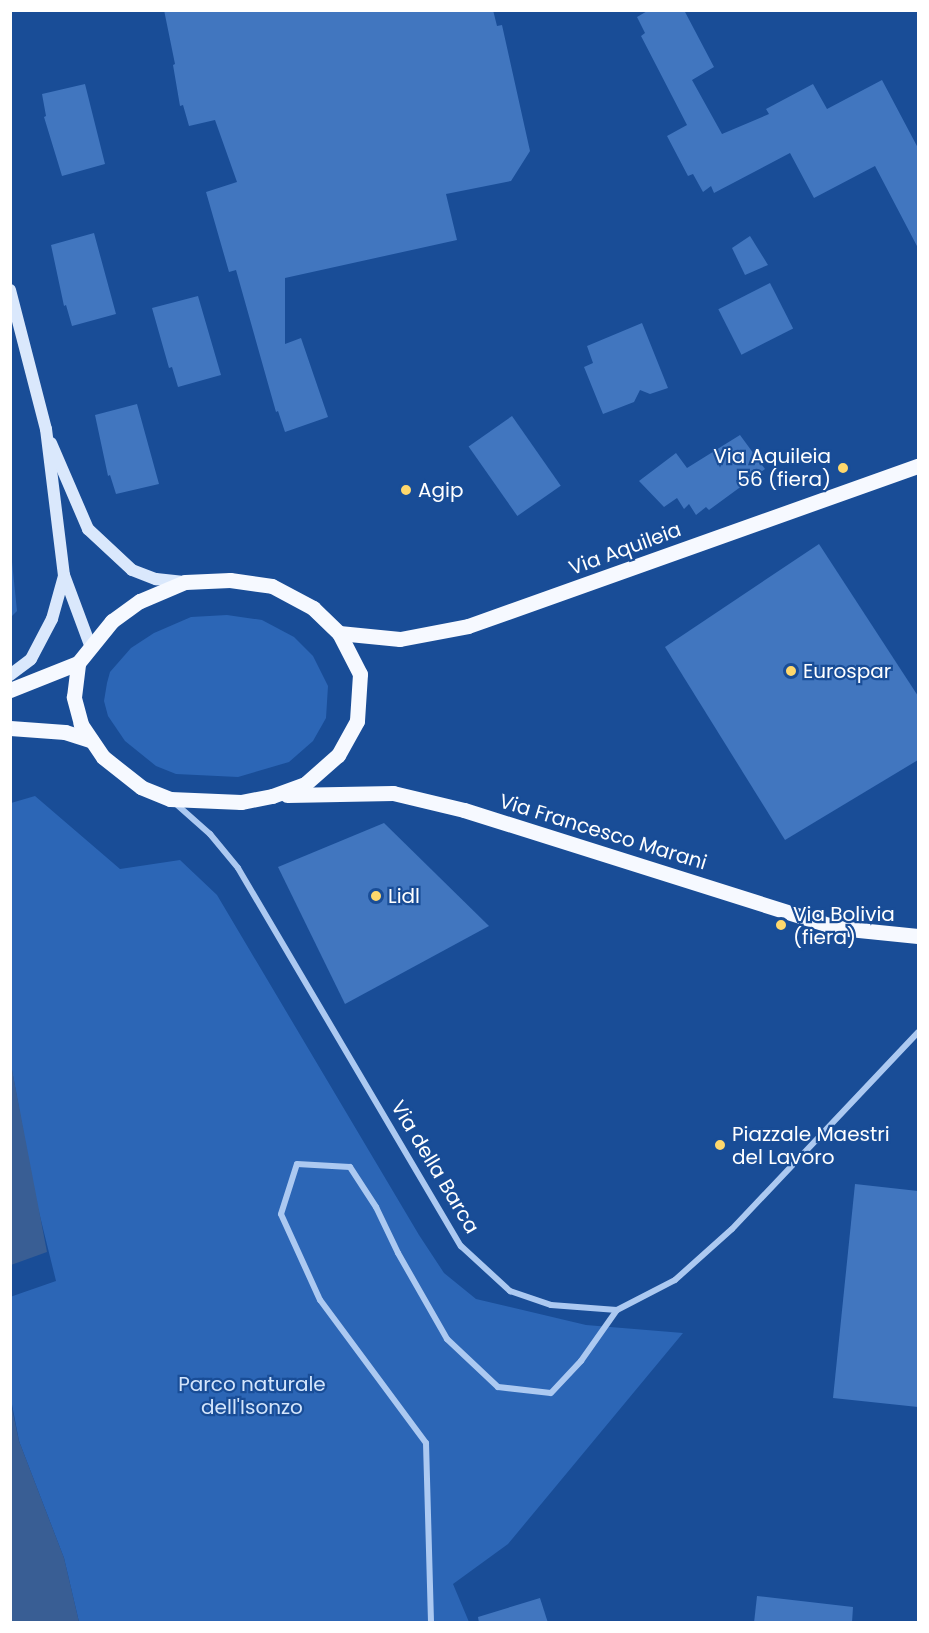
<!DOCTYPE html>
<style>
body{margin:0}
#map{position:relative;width:929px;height:1633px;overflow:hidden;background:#194d97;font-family:Poppins,sans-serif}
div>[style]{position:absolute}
.green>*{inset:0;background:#2c66b6}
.water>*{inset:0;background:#395e94}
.building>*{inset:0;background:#4176bf;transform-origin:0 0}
.minor>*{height:6px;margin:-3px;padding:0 3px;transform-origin:3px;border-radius:3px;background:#acc9f1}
.secondary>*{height:12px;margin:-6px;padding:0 6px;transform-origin:6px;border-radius:6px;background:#dae8fc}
.primary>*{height:15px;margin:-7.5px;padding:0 7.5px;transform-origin:7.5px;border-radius:7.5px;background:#f6f9ff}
.dots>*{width:16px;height:16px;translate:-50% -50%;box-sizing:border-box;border:3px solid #194d97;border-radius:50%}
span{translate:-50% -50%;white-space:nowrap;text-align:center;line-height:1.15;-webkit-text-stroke:4.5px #194d97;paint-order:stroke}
.poi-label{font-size:20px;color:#fff}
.right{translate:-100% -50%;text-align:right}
.left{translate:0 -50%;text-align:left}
.street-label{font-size:20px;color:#fff}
.park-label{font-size:20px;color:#d3e5fc}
.frame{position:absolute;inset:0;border:12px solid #fff;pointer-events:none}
</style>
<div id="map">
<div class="green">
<i style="clip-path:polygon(10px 542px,17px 611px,11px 617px,10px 617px)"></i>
<i style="clip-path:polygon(227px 615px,262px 620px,294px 637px,313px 656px,328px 686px,326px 718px,313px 741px,289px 762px,238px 777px,176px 774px,156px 766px,125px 741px,108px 716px,104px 701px,107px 683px,110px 672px,131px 648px,154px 633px,191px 617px)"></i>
<i style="clip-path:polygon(35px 796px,120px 869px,180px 860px,217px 895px,419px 1235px,444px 1273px,476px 1299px,586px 1325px,683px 1333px,508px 1544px,453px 1584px,469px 1622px,79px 1622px,64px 1558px,19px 1441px,11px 1399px,10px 1297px,56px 1281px,35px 1196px,10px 1059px,11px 803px)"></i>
</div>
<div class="water">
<i style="clip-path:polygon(10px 1059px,47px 1252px,11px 1265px,10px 1265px)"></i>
<i style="clip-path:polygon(10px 1399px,19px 1441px,64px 1558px,79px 1622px,11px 1622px)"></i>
</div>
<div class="building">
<i style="clip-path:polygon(164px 10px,493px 10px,497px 26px,502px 25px,530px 151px,511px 181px,446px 194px,457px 240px,285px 278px,285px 344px,301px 338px,328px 417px,285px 432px,278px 411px,276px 412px,236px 270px,229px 272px,206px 192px,237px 182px,215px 120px,189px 126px,183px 105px,180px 106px,173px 65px,175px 64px)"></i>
<i style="clip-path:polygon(649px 10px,684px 10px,714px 67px,692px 80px,722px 134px,769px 114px,766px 109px,813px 84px,827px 109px,882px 80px,918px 148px,918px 248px,875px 166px,814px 198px,790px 153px,714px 193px,711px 186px,703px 192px,693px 174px,688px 176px,667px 136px,687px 125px,641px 36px,645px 33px,637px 17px)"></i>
<i style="clip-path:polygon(85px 84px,105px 164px,62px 176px,44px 117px,46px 116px,42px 94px)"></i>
<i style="clip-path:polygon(94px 233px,116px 314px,72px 326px,66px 305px,64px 306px,51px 245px)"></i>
<i style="clip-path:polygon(750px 236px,768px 265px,745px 275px,732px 248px)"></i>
<i style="left:770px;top:283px;width:51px;height:58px;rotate:63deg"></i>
<i style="clip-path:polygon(198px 296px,221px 375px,178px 387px,172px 367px,169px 368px,152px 308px)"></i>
<i style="clip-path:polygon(642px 323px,668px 388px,650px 394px,640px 390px,634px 402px,603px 414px,584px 367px,593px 363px,587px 346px)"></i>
<i style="clip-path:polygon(137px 404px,159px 484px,116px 494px,110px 475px,108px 476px,95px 415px)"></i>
<i style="left:512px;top:416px;width:85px;height:53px;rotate:55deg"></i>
<i style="clip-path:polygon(740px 435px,765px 469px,709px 510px,706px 507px,696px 515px,689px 504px,684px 509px,677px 498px,664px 507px,639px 481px,676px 453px,687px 468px)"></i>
<i style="clip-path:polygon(819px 544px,918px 696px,918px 760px,785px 840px,665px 647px)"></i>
<i style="clip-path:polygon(384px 823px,489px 926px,345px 1004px,278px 867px)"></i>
<i style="clip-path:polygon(855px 1184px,918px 1191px,918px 1407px,833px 1398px)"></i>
<i style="clip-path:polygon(757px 1596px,853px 1607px,852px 1623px,754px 1623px)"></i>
<i style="clip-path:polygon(540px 1598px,548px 1623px,479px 1623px,478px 1617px)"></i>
</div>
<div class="minor">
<i style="left:175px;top:803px;width:47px;rotate:41.5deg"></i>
<i style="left:210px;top:834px;width:44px;rotate:50.5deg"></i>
<i style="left:238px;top:868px;width:439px;rotate:59.5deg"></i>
<i style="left:461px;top:1246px;width:67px;rotate:42.6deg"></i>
<i style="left:510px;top:1291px;width:43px;rotate:18.9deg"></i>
<i style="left:551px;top:1305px;width:66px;rotate:4.3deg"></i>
<i style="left:617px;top:1310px;width:65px;rotate:-27.3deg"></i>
<i style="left:675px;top:1280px;width:76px;rotate:-41.8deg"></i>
<i style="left:732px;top:1229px;width:271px;rotate:-46.6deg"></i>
<i style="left:431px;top:1622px;width:179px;rotate:-91.6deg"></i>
<i style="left:426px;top:1443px;width:178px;rotate:-126.5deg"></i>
<i style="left:320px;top:1300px;width:94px;rotate:-114.4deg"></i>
<i style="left:281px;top:1214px;width:52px;rotate:-72.3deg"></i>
<i style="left:297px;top:1164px;width:53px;rotate:3.2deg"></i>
<i style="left:350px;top:1167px;width:48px;rotate:57deg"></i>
<i style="left:376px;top:1207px;width:51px;rotate:64.4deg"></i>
<i style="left:398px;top:1253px;width:99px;rotate:60.3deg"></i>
<i style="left:447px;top:1339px;width:70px;rotate:43.3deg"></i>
<i style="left:498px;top:1387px;width:53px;rotate:6.5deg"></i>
<i style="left:551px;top:1393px;width:44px;rotate:-46.8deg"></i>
<i style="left:581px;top:1361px;width:62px;rotate:-54.8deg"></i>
</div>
<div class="secondary">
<i style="left:10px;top:290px;width:144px;rotate:75.5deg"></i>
<i style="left:46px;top:429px;width:147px;rotate:83deg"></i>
<i style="left:64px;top:575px;width:75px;rotate:69.6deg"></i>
<i style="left:51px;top:443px;width:94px;rotate:66.7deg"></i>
<i style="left:88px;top:529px;width:60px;rotate:43deg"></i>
<i style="left:132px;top:570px;width:26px;rotate:21deg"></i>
<i style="left:156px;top:579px;width:28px;rotate:6deg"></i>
<i style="left:10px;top:675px;width:26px;rotate:-37deg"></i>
<i style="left:31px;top:659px;width:45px;rotate:-62.3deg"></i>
<i style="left:52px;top:619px;width:45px;rotate:-74.4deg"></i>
</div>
<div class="primary">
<i style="left:230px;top:580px;width:42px;rotate:8.1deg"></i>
<i style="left:272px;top:586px;width:47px;rotate:28.2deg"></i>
<i style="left:313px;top:608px;width:36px;rotate:44deg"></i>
<i style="left:339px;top:633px;width:46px;rotate:62.9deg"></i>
<i style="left:360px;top:674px;width:47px;rotate:93.7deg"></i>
<i style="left:357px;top:721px;width:39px;rotate:119deg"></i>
<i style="left:338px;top:755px;width:44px;rotate:138.7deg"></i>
<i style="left:305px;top:784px;width:35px;rotate:160deg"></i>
<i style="left:272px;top:796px;width:32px;rotate:169deg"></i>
<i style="left:241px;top:802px;width:71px;rotate:-177.6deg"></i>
<i style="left:170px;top:799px;width:31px;rotate:-158deg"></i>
<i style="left:141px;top:787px;width:48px;rotate:-141.7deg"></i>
<i style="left:103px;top:757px;width:40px;rotate:-124deg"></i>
<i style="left:81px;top:724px;width:28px;rotate:-105deg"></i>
<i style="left:74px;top:697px;width:34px;rotate:-83deg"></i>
<i style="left:78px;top:663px;width:54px;rotate:-51deg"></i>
<i style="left:112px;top:621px;width:34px;rotate:-36deg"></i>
<i style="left:140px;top:601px;width:49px;rotate:-22.9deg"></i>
<i style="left:185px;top:582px;width:45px;rotate:-2.5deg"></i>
<i style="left:339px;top:633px;width:61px;rotate:5.6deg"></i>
<i style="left:400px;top:639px;width:69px;rotate:-10.8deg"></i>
<i style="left:468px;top:626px;width:478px;rotate:-19.6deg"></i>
<i style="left:10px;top:690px;width:73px;rotate:-21.7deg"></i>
<i style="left:10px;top:728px;width:55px;rotate:4.2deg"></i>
<i style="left:65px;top:732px;width:28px;rotate:18deg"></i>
<i style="left:287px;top:795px;width:106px;rotate:-1.1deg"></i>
<i style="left:393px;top:793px;width:73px;rotate:13.5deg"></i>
<i style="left:464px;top:810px;width:393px;rotate:17.5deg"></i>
<i style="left:839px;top:928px;width:79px;rotate:5.8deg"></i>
</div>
<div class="dots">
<i style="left:843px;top:468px;background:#ffd86c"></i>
<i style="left:406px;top:490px;background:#ffd86c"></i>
<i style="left:791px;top:671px;background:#ffd86c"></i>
<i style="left:376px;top:896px;background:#ffd86c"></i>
<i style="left:781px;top:925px;background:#ffd86c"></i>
<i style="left:720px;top:1145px;background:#ffd86c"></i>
</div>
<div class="poi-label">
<span class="right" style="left:831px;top:468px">Via Aquileia<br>56 (fiera)</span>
<span class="left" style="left:418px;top:490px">Agip</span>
<span class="left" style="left:803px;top:671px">Eurospar</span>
<span class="left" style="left:388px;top:896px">Lidl</span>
<span class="left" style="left:793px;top:926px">Via Bolivia<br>(fiera)</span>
<span class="left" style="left:732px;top:1146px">Piazzale Maestri<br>del Lavoro</span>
</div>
<div class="street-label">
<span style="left:625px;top:549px;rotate:-20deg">Via Aquileia</span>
<span style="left:603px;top:832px;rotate:17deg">Via Francesco Marani</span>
<span style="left:435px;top:1167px;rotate:59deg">Via della Barca</span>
</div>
<div class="park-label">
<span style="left:252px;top:1396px">Parco naturale<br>dell'Isonzo</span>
</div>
<div class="frame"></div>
</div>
